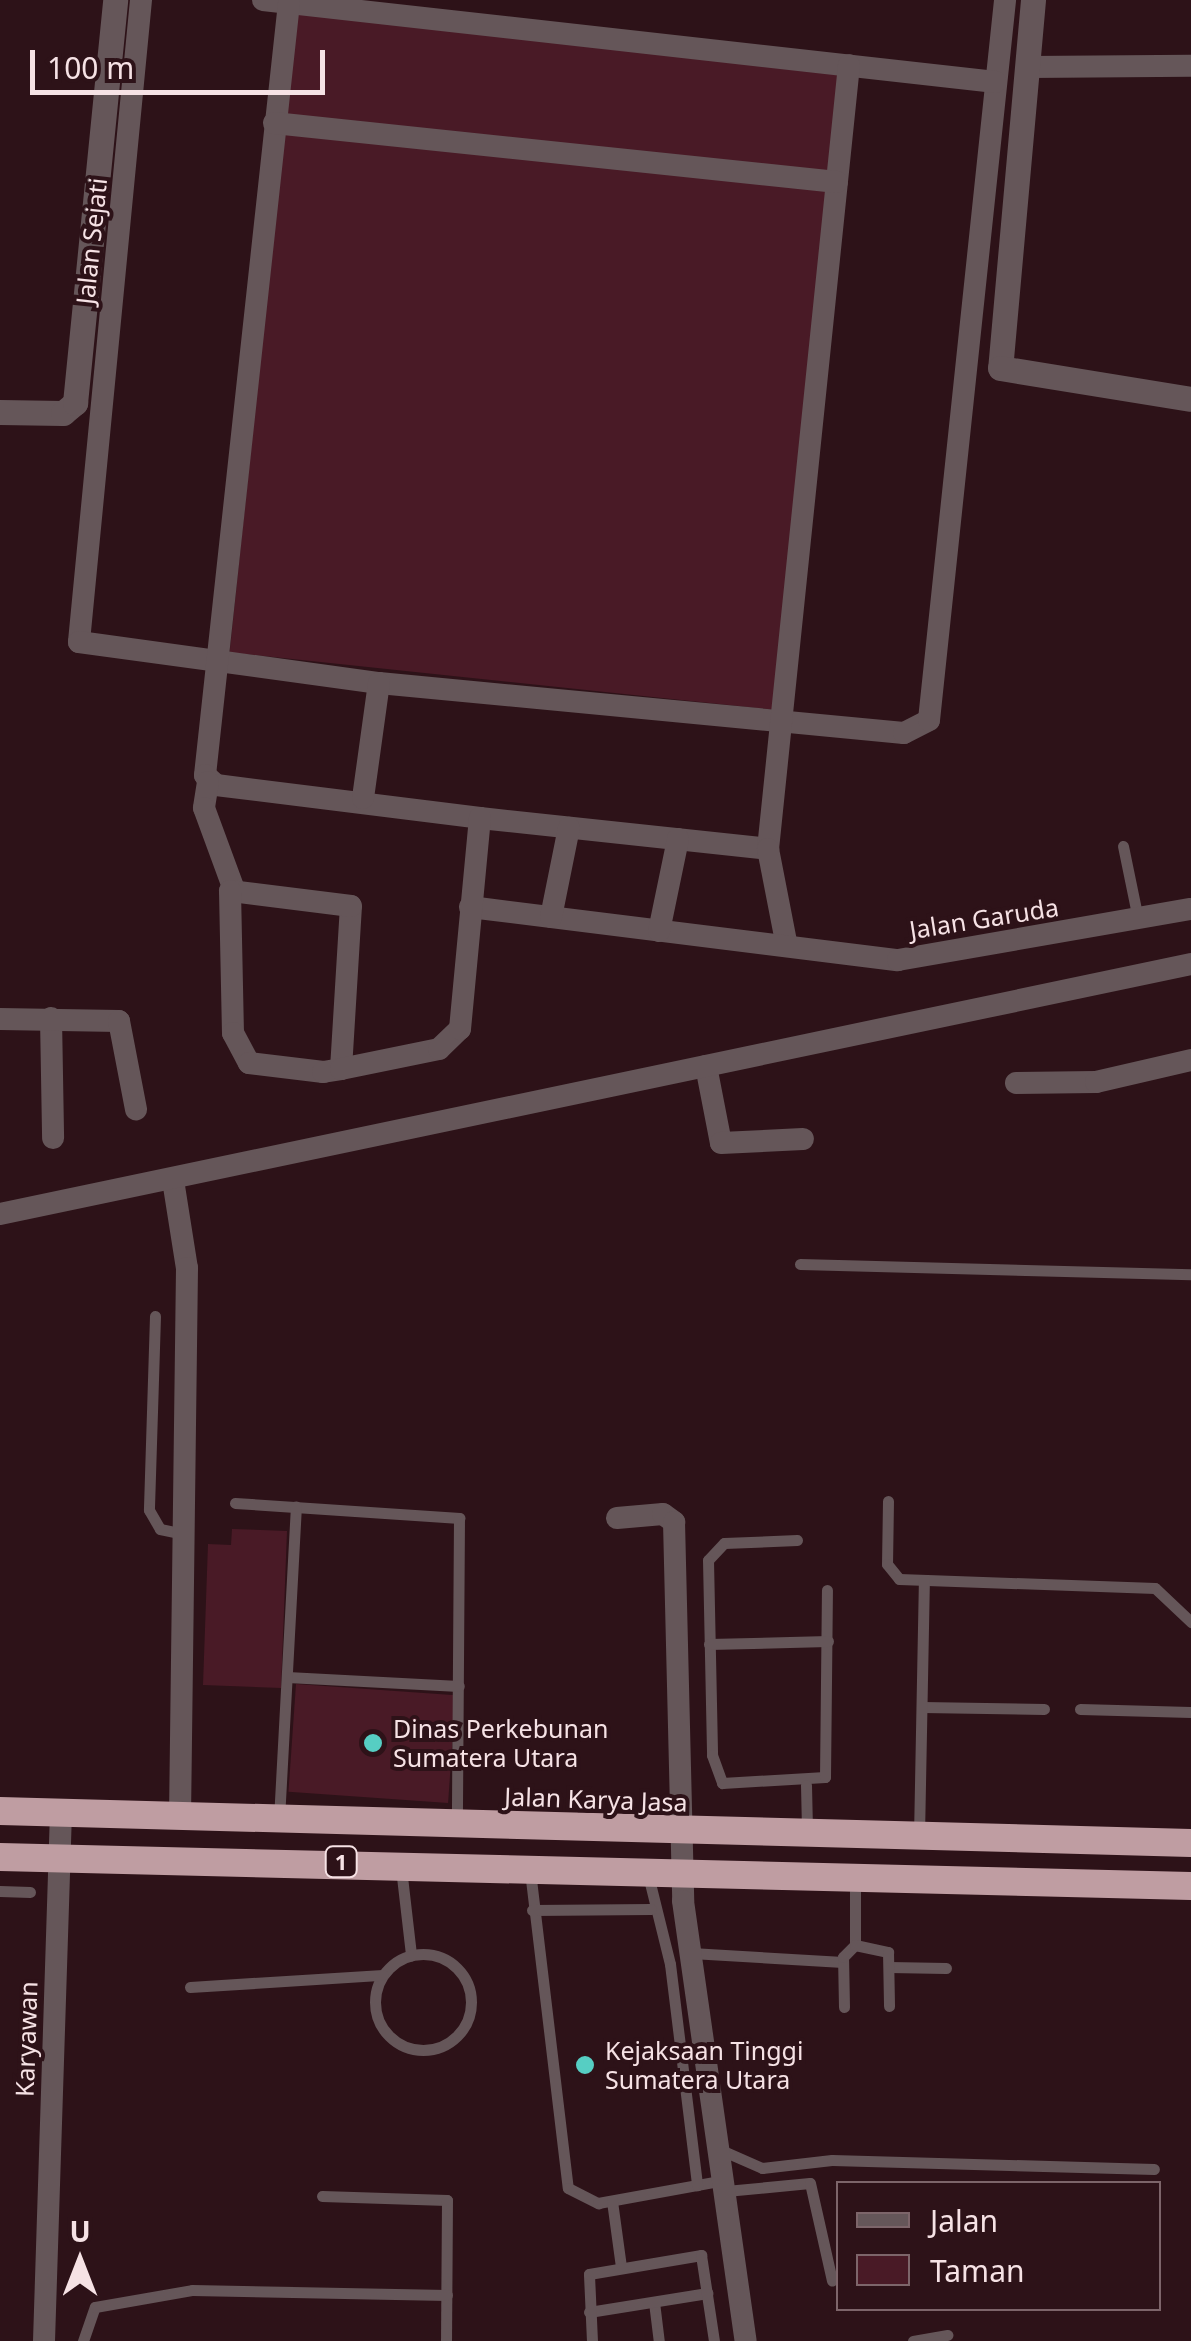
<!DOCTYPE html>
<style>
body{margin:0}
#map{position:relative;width:1191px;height:2341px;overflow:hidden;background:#2d1218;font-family:"Noto Sans",sans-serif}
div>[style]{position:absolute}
.green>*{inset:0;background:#491a26;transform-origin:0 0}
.service>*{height:11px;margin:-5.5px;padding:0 5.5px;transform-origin:5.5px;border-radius:5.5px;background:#655659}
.service>.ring{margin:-5.5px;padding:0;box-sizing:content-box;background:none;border:11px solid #655659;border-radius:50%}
.minor>*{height:22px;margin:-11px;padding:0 11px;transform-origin:11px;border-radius:11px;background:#655659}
.tertiary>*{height:25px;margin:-12.5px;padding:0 12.5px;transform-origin:12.5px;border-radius:12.5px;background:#655659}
.trunk>*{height:28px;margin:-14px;padding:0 14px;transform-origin:14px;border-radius:14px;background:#bf9da2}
.dots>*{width:28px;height:28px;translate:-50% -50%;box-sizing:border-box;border:5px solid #2d1218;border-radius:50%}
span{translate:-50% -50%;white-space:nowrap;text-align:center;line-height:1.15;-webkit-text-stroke:8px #2d1218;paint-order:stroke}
.shield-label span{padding:2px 8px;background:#2d1218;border:2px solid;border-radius:8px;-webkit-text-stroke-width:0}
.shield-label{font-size:22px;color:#f6e2e5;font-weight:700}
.street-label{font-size:25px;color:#f6e2e5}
.poi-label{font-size:25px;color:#f6e2e5}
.left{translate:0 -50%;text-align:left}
.legend{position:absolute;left:836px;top:2181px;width:325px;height:130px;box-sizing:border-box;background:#2d1218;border:2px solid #7d656a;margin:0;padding:12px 18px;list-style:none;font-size:30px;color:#f6e2e5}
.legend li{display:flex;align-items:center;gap:20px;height:50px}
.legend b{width:50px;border:2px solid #7d656a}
.north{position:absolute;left:30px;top:2211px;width:100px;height:100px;-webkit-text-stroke:8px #2d1218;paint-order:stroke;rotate:0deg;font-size:28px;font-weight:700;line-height:40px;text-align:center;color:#f6e2e5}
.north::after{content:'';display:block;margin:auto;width:35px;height:45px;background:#f6e2e5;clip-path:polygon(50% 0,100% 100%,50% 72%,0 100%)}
.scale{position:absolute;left:30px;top:50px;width:295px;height:45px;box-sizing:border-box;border:5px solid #f6e2e5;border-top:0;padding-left:12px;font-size:30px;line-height:35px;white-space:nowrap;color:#f6e2e5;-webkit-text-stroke:8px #2d1218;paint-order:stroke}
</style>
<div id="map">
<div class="green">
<i style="left:297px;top:11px;width:548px;height:645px;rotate:6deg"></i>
<i style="clip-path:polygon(232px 1529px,287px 1531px,281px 1688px,203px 1685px,208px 1544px,231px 1545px)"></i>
<i style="left:296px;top:1684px;width:160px;height:108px;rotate:4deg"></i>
</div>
<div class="service">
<i style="left:1123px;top:846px;width:75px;rotate:78.4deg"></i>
<i style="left:800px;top:1264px;width:391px;rotate:1.5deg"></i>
<i style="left:155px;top:1316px;width:194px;rotate:91.8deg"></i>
<i style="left:149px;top:1510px;width:22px;rotate:60deg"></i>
<i style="left:160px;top:1529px;width:25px;rotate:12deg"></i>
<i style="left:888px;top:1501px;width:63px;rotate:90.9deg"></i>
<i style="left:887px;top:1564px;width:19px;rotate:51deg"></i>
<i style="left:899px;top:1579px;width:256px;rotate:2deg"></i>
<i style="left:1155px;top:1588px;width:50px;rotate:43.4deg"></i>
<i style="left:235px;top:1503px;width:225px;rotate:3.8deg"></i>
<i style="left:459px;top:1518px;width:304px;rotate:90.4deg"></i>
<i style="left:797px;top:1540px;width:73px;rotate:177.6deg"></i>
<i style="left:724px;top:1543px;width:23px;rotate:133deg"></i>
<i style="left:708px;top:1560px;width:195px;rotate:88.8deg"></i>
<i style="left:712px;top:1755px;width:30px;rotate:70deg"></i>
<i style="left:722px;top:1783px;width:103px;rotate:-3.3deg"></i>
<i style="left:825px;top:1777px;width:187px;rotate:-89.4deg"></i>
<i style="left:709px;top:1644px;width:119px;rotate:-1.4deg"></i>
<i style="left:287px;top:1677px;width:172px;rotate:3deg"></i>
<i style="left:922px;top:1707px;width:122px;rotate:0.9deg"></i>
<i style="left:1080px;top:1709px;width:111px;rotate:1.5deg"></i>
<i style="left:806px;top:1785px;width:45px;rotate:88.7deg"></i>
<i style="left:279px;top:1819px;width:313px;rotate:-86.9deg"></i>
<i style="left:919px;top:1836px;width:256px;rotate:-88.9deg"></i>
<i style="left:401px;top:1868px;width:88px;rotate:83.4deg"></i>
<i style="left:530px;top:1871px;width:319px;rotate:83.2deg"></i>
<i style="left:568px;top:2188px;width:34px;rotate:27deg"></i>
<i style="left:598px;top:2203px;width:128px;rotate:-10.3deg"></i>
<i style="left:648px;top:1875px;width:92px;rotate:76.1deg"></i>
<i style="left:670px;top:1964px;width:223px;rotate:83deg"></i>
<i style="left:855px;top:1879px;width:66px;rotate:90deg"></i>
<i style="left:0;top:1891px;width:30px;rotate:2deg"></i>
<i style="left:532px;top:1910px;width:119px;rotate:-0.5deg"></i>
<i style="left:691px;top:1953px;width:152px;rotate:3.4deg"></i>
<i class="ring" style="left:375px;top:1954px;width:85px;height:85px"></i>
<i style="left:889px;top:1967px;width:57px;rotate:1deg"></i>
<i style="left:190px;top:1987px;width:193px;rotate:-3.6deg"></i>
<i style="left:844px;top:2007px;width:50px;rotate:-91.1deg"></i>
<i style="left:843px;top:1957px;width:17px;rotate:-45deg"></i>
<i style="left:855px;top:1945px;width:34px;rotate:12deg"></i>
<i style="left:888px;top:1952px;width:54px;rotate:88.9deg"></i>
<i style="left:721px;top:2150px;width:45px;rotate:23.7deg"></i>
<i style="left:762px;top:2168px;width:70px;rotate:-6.5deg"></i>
<i style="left:832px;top:2160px;width:322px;rotate:1.6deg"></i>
<i style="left:726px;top:2191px;width:84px;rotate:-5.4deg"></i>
<i style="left:810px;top:2183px;width:100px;rotate:77.3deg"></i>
<i style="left:322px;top:2196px;width:125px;rotate:1.8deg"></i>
<i style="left:447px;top:2200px;width:141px;rotate:90.4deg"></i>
<i style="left:612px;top:2201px;width:67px;rotate:82.2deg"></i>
<i style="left:654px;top:2302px;width:39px;rotate:83deg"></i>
<i style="left:589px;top:2312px;width:120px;rotate:-9.1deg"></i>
<i style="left:83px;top:2341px;width:36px;rotate:-71deg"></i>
<i style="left:95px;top:2307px;width:98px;rotate:-9.9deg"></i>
<i style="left:192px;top:2290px;width:255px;rotate:1.1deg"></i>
<i style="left:592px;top:2341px;width:67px;rotate:-92.6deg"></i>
<i style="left:589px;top:2274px;width:114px;rotate:-9.6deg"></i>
<i style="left:701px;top:2255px;width:87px;rotate:81.4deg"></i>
<i style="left:913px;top:2341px;width:35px;rotate:-10deg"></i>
</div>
<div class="minor">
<i style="left:141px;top:0;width:645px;rotate:95.52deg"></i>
<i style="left:79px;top:642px;width:303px;rotate:7.8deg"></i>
<i style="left:379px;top:683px;width:527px;rotate:5.44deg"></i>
<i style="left:904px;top:733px;width:28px;rotate:-27deg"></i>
<i style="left:929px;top:720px;width:724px;rotate:-83.97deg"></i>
<i style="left:263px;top:0;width:737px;rotate:6.39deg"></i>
<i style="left:289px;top:3px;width:777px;rotate:96.21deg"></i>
<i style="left:205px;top:775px;width:15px;rotate:42deg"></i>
<i style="left:216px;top:785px;width:266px;rotate:7.1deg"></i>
<i style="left:480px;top:818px;width:290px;rotate:6.1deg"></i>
<i style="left:768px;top:849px;width:788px;rotate:-84.1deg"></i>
<i style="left:1029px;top:67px;width:162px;rotate:-0.4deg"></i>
<i style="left:274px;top:123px;width:566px;rotate:5.98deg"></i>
<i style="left:208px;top:782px;width:26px;rotate:99deg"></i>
<i style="left:204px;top:808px;width:84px;rotate:69.8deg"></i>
<i style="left:363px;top:798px;width:116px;rotate:-82.1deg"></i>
<i style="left:768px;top:849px;width:95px;rotate:79deg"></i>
<i style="left:470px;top:907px;width:431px;rotate:7.1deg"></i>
<i style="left:898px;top:960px;width:297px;rotate:-9.9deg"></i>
<i style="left:551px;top:917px;width:91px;rotate:-78.6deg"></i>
<i style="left:659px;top:931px;width:94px;rotate:-78.3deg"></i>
<i style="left:51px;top:1018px;width:120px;rotate:89deg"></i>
<i style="left:0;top:1019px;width:119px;rotate:1deg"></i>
<i style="left:119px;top:1021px;width:90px;rotate:79.1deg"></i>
<i style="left:706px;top:1066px;width:78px;rotate:79deg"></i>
<i style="left:721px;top:1143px;width:82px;rotate:-2.8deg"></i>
<i style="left:341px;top:1069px;width:163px;rotate:-86.5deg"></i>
<i style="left:351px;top:906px;width:122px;rotate:-172.9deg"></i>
<i style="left:230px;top:891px;width:142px;rotate:88.8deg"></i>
<i style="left:233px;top:1033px;width:34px;rotate:62deg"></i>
<i style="left:249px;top:1063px;width:75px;rotate:6.9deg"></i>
<i style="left:323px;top:1072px;width:18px;rotate:-9deg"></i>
<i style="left:341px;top:1069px;width:100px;rotate:-11.5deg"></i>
<i style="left:439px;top:1049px;width:29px;rotate:-44deg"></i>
<i style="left:460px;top:1029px;width:212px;rotate:-84.6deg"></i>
<i style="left:1016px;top:1083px;width:80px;rotate:-0.7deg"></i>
<i style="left:1096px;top:1082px;width:98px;rotate:-13deg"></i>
<i style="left:173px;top:1180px;width:89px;rotate:81deg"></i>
<i style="left:187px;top:1268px;width:549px;rotate:90.73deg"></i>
<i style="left:0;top:1214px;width:1217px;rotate:-11.85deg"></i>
<i style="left:617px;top:1518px;width:46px;rotate:-5deg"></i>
<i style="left:663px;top:1514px;width:14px;rotate:36deg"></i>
<i style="left:674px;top:1522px;width:379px;rotate:88.6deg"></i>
<i style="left:683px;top:1901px;width:444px;rotate:81.9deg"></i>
<i style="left:44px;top:2341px;width:528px;rotate:-88.16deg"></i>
</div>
<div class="tertiary">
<i style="left:1033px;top:0;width:369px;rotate:95.1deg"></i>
<i style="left:1000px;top:368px;width:193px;rotate:9.2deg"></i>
<i style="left:0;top:412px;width:63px;rotate:0.9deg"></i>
<i style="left:63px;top:413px;width:16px;rotate:-40deg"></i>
<i style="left:75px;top:403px;width:405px;rotate:-84.3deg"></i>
</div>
<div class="trunk">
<i style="left:0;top:1811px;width:1191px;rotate:1.54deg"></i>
<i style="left:0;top:1857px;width:1191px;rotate:1.39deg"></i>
</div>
<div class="dots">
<i style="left:373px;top:1743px;background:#56cec3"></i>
<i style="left:585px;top:2065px;background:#56cec3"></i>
</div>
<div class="shield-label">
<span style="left:341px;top:1862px">1</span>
</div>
<div class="street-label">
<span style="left:91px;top:241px;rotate:-84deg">Jalan Sejati</span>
<span style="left:984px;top:918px;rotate:-9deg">Jalan Garuda</span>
<span style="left:596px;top:1799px;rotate:2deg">Jalan Karya Jasa</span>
<span style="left:26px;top:2039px;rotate:-88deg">Karyawan</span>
</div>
<div class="poi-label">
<span class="left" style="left:393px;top:1743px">Dinas Perkebunan<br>Sumatera Utara</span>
<span class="left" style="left:605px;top:2065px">Kejaksaan Tinggi<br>Sumatera Utara</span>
</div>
<ul class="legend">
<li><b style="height:12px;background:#655659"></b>Jalan</li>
<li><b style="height:28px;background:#491a26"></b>Taman</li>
</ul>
<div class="north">U</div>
<div class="scale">100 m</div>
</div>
